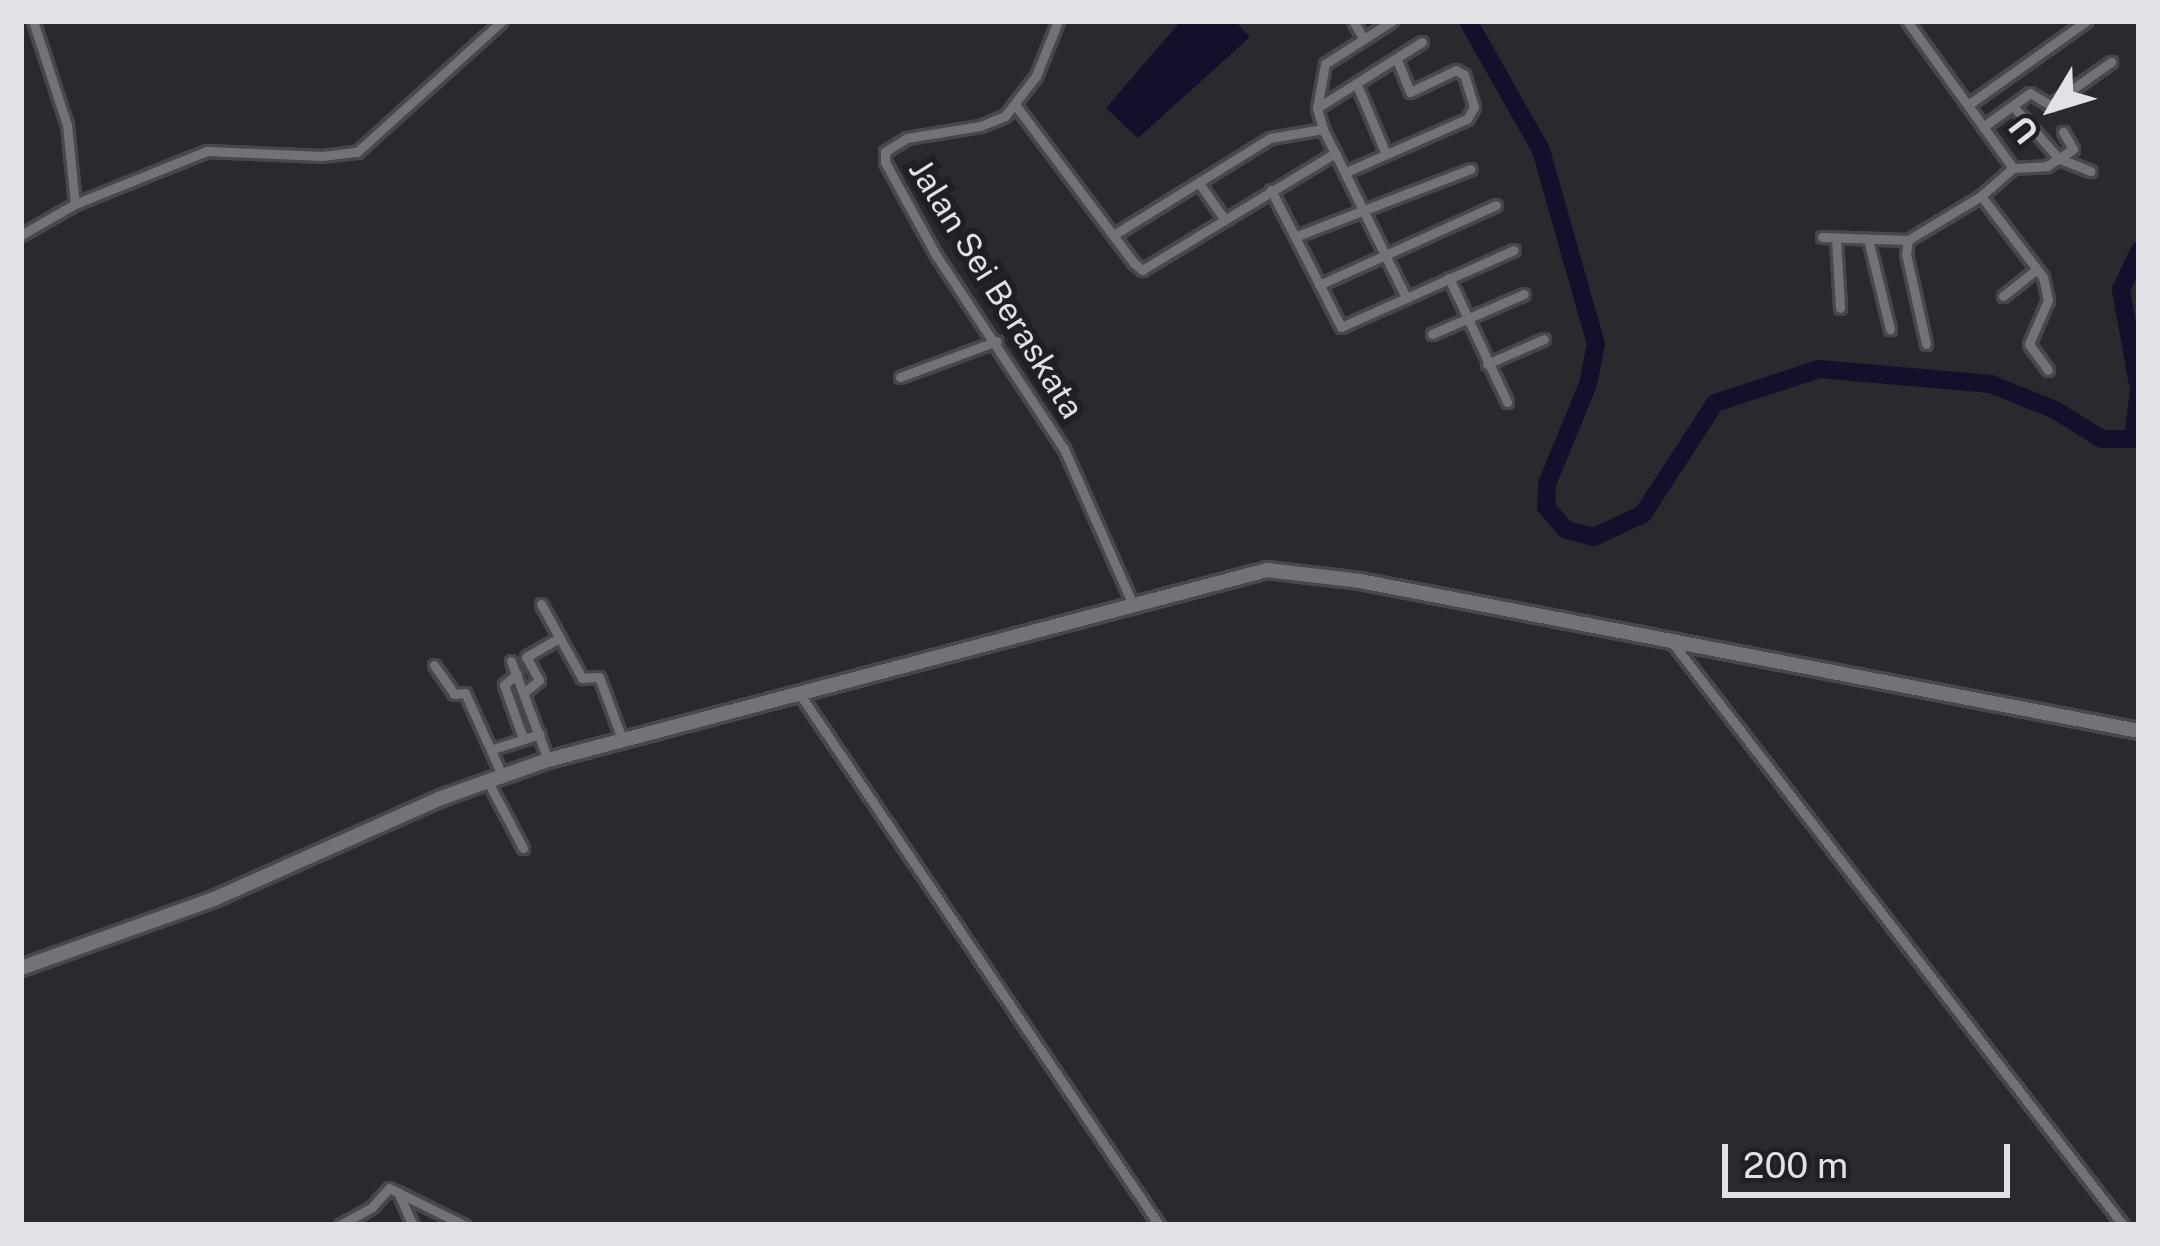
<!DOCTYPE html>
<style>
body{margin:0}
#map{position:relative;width:2160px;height:1246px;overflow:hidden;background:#29292e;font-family:"Public Sans",sans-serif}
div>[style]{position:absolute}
.water>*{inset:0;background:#140f2a}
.river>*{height:18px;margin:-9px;padding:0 9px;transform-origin:9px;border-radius:9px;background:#140f2a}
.roads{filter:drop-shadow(3px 0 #48474c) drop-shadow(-3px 0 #48474c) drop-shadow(0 3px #48474c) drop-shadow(0 -3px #48474c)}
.street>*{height:9px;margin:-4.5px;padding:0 4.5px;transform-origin:4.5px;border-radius:4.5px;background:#727278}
.secondary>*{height:14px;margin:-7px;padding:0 7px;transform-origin:7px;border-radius:7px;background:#727278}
span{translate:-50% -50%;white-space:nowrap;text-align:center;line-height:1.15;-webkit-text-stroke:12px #1f1f24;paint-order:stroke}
.street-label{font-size:33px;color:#e2e2e6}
.frame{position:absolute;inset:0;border:24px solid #e2e2e6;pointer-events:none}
.north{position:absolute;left:1992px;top:48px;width:120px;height:120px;-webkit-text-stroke:9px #1f1f24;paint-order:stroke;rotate:232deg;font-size:33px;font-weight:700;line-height:48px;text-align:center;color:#e2e2e6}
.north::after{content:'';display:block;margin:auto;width:42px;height:54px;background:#e2e2e6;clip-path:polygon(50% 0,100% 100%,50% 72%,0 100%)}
.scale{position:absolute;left:1722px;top:1144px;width:288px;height:54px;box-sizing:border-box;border:6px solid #e2e2e6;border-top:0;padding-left:15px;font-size:36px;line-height:42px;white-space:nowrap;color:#e2e2e6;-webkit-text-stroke:9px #1f1f24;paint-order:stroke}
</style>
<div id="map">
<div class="water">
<i style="clip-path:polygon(1181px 21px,1235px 21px,1250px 37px,1138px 138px,1106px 108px)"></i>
</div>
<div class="river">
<i style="left:1468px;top:21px;width:148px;rotate:60.5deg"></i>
<i style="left:1541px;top:150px;width:202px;rotate:74.2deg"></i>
<i style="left:1596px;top:344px;width:41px;rotate:101.3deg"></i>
<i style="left:1588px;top:384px;width:108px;rotate:112.3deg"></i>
<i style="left:1547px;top:484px;width:23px;rotate:92deg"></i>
<i style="left:1546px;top:507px;width:30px;rotate:49deg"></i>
<i style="left:1566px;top:530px;width:29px;rotate:14deg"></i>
<i style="left:1594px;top:537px;width:54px;rotate:-25.1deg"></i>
<i style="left:1643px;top:514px;width:132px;rotate:-57deg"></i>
<i style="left:1715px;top:403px;width:109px;rotate:-18.1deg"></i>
<i style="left:1819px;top:369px;width:173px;rotate:5deg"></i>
<i style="left:1991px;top:384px;width:69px;rotate:22.1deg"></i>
<i style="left:2055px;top:410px;width:55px;rotate:31.7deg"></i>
<i style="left:2102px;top:439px;width:31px"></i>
<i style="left:2133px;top:439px;width:49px;rotate:-83deg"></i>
<i style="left:2139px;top:251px;width:43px;rotate:114.8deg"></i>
<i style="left:2121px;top:290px;width:102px;rotate:79.8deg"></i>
</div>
<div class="roads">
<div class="street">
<i style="left:33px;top:21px;width:109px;rotate:71.9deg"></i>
<i style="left:67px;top:125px;width:79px;rotate:84.2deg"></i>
<i style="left:75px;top:204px;width:142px;rotate:-21.9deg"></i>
<i style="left:207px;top:151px;width:115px;rotate:2.5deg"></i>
<i style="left:322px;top:156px;width:35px;rotate:-7deg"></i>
<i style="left:357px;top:152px;width:195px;rotate:-42.1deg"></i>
<i style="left:1058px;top:21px;width:59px;rotate:111.8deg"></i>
<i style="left:1036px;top:76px;width:51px;rotate:127.8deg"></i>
<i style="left:1005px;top:116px;width:27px;rotate:158deg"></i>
<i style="left:980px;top:126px;width:74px;rotate:170.7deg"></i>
<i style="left:907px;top:138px;width:26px;rotate:148deg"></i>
<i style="left:885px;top:152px;width:10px;rotate:90deg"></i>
<i style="left:885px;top:162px;width:106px;rotate:61.3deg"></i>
<i style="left:936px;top:255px;width:232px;rotate:56.6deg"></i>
<i style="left:1064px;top:449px;width:171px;rotate:66.1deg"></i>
<i style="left:1353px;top:21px;width:21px;rotate:59deg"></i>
<i style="left:1907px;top:21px;width:181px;rotate:54.2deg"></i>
<i style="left:1357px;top:85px;width:75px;rotate:67.2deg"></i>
<i style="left:1968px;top:105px;width:145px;rotate:-35.4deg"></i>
<i style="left:1016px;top:106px;width:196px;rotate:53.1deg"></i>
<i style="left:1134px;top:263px;width:11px;rotate:41deg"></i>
<i style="left:1142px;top:270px;width:226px;rotate:-31.2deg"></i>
<i style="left:1335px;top:153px;width:27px;rotate:-117deg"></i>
<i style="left:1323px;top:129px;width:54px;rotate:170.4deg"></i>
<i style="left:1270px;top:138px;width:182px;rotate:148.2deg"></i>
<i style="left:2013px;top:106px;width:69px;rotate:49.1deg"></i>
<i style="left:2058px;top:158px;width:35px;rotate:22deg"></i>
<i style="left:1317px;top:108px;width:45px;rotate:-79.7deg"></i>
<i style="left:1325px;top:64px;width:80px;rotate:-32.7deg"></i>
<i style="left:1983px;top:127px;width:58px;rotate:-35.9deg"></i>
<i style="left:2030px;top:93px;width:23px;rotate:31deg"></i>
<i style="left:2050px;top:105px;width:75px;rotate:-35.2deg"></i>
<i style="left:1323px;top:129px;width:22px;rotate:-106deg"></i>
<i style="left:1317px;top:108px;width:124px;rotate:-32.2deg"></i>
<i style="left:1335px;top:153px;width:161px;rotate:63.8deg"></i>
<i style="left:2013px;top:168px;width:34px;rotate:-3deg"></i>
<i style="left:2047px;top:166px;width:31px;rotate:-33deg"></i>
<i style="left:2073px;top:149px;width:20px;rotate:-120deg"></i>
<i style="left:1346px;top:172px;width:132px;rotate:-23.7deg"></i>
<i style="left:1467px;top:119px;width:14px;rotate:-60deg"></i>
<i style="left:1474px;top:107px;width:34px;rotate:-107deg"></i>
<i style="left:1464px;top:75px;width:9px;rotate:-148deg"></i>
<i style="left:1456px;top:70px;width:51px;rotate:154.4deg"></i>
<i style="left:1410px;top:92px;width:35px;rotate:-112deg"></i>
<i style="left:1199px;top:183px;width:45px;rotate:54.9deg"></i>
<i style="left:1271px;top:190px;width:154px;rotate:62.9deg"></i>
<i style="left:1341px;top:327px;width:189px;rotate:-24deg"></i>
<i style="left:1981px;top:196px;width:102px;rotate:52.6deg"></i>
<i style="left:2043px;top:277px;width:24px;rotate:78deg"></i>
<i style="left:2048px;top:300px;width:48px;rotate:113.4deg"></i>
<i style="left:2029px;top:344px;width:32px;rotate:54deg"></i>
<i style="left:21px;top:235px;width:62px;rotate:-29.9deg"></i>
<i style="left:1297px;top:236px;width:186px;rotate:-21.1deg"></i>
<i style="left:1822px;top:237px;width:86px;rotate:2deg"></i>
<i style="left:1836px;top:238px;width:70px;rotate:86.7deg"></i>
<i style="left:1868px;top:239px;width:93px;rotate:76.3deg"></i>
<i style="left:1449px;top:278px;width:137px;rotate:64.9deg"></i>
<i style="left:1319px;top:285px;width:194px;rotate:-24.3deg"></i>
<i style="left:2003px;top:296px;width:43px;rotate:-38.5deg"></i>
<i style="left:1432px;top:334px;width:100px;rotate:-23.5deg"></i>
<i style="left:1926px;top:344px;width:92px;rotate:-102.5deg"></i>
<i style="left:1906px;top:254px;width:14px;rotate:-82deg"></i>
<i style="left:1908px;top:240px;width:85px;rotate:-31.1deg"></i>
<i style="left:1981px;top:196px;width:43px;rotate:-41.2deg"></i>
<i style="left:1487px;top:364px;width:62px;rotate:-23.7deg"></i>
<i style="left:900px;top:377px;width:103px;rotate:-20.4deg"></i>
<i style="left:541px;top:604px;width:85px;rotate:61deg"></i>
<i style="left:582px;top:678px;width:17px;rotate:-3deg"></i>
<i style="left:599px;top:677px;width:66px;rotate:69.6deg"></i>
<i style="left:1671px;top:641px;width:738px;rotate:52.26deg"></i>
<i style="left:511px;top:661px;width:106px;rotate:69.5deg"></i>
<i style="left:434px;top:665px;width:35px;rotate:55deg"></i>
<i style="left:454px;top:694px;width:11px;rotate:-5deg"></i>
<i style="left:465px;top:693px;width:90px;rotate:65.7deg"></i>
<i style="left:517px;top:674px;width:17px;rotate:140deg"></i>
<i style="left:504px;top:685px;width:56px;rotate:70.3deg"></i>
<i style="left:526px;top:691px;width:17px;rotate:-40deg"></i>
<i style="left:539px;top:680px;width:26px;rotate:-119deg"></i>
<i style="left:526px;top:657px;width:39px;rotate:-30deg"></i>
<i style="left:799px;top:693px;width:642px;rotate:55.91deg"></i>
<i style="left:493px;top:749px;width:49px;rotate:-17.7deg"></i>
<i style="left:487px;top:780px;width:77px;rotate:62.1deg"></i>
<i style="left:398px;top:1192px;width:36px;rotate:66deg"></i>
<i style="left:340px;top:1225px;width:37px;rotate:-29deg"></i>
<i style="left:372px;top:1207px;width:25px;rotate:-48deg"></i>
<i style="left:389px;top:1188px;width:84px;rotate:26.3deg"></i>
</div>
<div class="secondary">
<i style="left:21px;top:968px;width:205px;rotate:-19.7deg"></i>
<i style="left:214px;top:899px;width:248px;rotate:-24deg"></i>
<i style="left:441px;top:798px;width:114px;rotate:-19.6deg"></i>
<i style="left:548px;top:760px;width:744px;rotate:-14.8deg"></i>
<i style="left:1267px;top:570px;width:94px;rotate:6.7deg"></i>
<i style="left:1360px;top:581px;width:793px;rotate:10.9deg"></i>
</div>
</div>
<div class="street-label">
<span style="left:996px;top:289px;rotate:58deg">Jalan Sei Beraskata</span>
</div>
<div class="frame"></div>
<div class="north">U</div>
<div class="scale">200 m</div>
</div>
